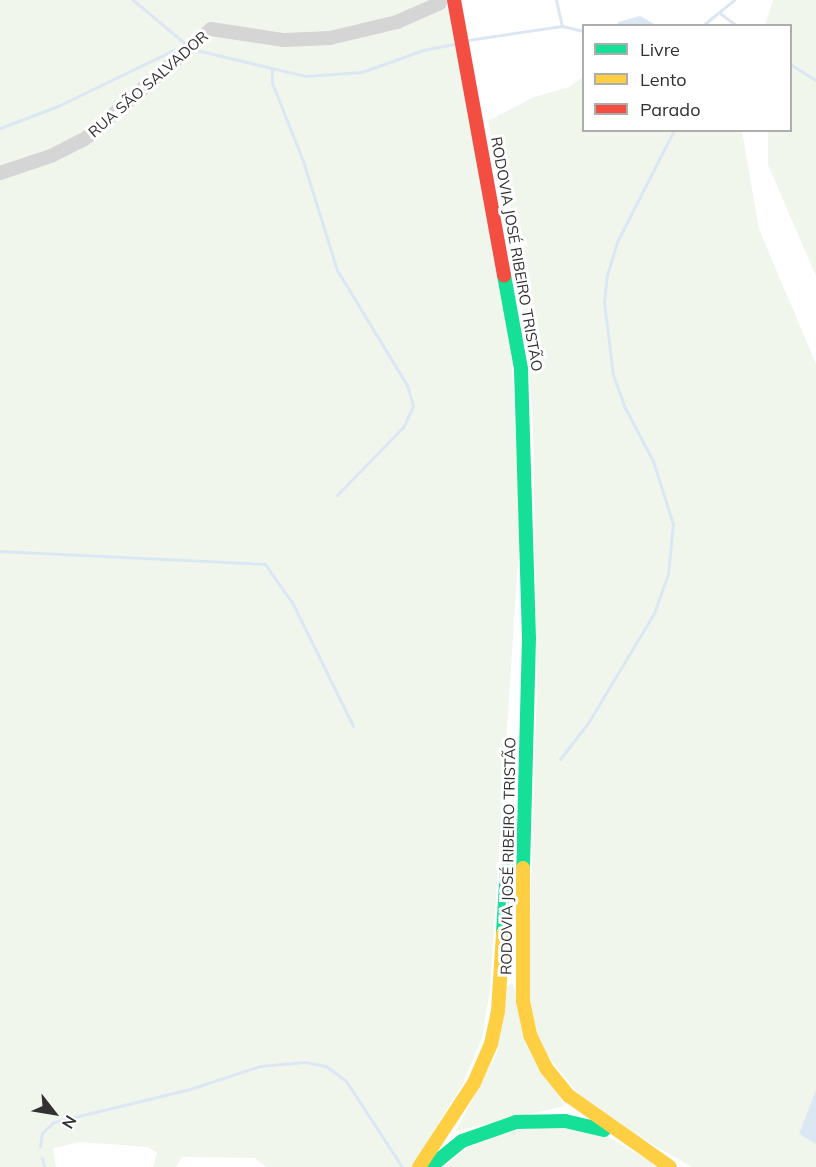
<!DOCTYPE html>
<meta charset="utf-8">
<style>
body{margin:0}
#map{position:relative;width:816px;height:1167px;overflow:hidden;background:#fff;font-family:Mulish,sans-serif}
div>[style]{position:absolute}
.green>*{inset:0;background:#f1f6ed}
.water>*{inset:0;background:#dbe7f3}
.stream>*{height:3px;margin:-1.5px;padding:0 1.5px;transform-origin:1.5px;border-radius:1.5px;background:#dbe7f3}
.street>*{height:14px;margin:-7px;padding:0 7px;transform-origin:7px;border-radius:7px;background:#d5d5d5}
.fast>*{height:14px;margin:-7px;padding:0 7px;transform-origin:7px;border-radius:7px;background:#16e098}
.slow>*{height:14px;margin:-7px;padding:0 7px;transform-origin:7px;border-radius:7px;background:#ffcf43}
.jam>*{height:14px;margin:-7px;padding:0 7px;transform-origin:7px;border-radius:7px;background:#f24e42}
span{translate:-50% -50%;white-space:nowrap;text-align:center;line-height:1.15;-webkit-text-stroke:6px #fff;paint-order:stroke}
.street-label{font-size:15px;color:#313131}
.legend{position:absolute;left:582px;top:24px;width:210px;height:108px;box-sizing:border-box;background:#fff;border:2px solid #adadad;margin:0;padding:8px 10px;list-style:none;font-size:18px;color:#313131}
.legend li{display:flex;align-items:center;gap:12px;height:30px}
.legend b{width:30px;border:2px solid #adadad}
.north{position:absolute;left:24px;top:1083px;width:60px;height:60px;-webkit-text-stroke:4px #fff;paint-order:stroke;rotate:121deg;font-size:16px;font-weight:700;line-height:24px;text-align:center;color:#313131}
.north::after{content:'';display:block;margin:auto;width:21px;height:27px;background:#313131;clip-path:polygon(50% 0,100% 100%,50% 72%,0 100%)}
</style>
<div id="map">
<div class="green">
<i style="clip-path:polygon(0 0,448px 0,510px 327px,520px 531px,490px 990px,482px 1038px,463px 1083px,412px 1167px,266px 1167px,255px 1158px,182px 1157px,176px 1167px,153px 1167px,157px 1153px,148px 1147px,81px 1142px,53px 1148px,56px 1167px,0 1167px)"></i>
<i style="clip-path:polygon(773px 0,816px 0,816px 276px,768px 165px,768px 131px,790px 130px,790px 26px,765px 25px)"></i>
<i style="clip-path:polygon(583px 77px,584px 130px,742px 131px,759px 229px,816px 364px,816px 1090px,799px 1134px,816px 1144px,816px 1167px,692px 1167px,592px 1110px,540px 1047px,528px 990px,537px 684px,533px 428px,526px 325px,488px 121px,534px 97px,569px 87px)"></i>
<i style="clip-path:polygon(512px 983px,546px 1077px,565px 1106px,456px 1131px,497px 1053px,506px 986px)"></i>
<i style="clip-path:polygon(552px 1126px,600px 1132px,660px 1167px,444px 1167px,467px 1148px,503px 1132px)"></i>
</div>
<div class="water">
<i style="clip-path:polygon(640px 16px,656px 25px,618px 25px,618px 22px)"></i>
<i style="clip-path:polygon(816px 1090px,816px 1144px,799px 1134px)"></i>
</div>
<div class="stream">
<i style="left:133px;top:0;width:70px;rotate:39.8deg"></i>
<i style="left:556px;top:0;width:27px;rotate:77deg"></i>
<i style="left:721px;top:14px;width:20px;rotate:37deg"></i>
<i style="left:702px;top:26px;width:41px;rotate:-39.1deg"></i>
<i style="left:468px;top:40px;width:95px;rotate:-8.5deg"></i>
<i style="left:562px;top:26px;width:23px;rotate:13deg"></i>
<i style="left:192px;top:49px;width:116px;rotate:13.4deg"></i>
<i style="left:305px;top:76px;width:57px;rotate:-4deg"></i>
<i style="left:362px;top:72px;width:65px;rotate:-19.8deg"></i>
<i style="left:423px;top:50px;width:31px;rotate:-11deg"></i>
<i style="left:790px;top:64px;width:31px;rotate:32deg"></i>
<i style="left:272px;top:70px;width:13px;rotate:90deg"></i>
<i style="left:272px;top:83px;width:84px;rotate:68.3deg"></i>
<i style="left:303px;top:161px;width:114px;rotate:72.7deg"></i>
<i style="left:337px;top:270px;width:135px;rotate:58.7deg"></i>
<i style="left:407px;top:385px;width:22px;rotate:74deg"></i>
<i style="left:413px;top:406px;width:23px;rotate:115deg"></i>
<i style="left:403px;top:427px;width:95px;rotate:134.1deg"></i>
<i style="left:0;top:128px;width:62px;rotate:-20.8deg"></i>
<i style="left:58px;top:106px;width:138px;rotate:-25.8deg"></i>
<i style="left:0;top:551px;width:265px;rotate:2.8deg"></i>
<i style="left:265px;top:564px;width:49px;rotate:55deg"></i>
<i style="left:293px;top:604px;width:136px;rotate:63.8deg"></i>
<i style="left:560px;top:759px;width:46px;rotate:-52.1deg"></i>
<i style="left:588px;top:723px;width:128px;rotate:-59deg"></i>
<i style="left:654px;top:613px;width:41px;rotate:-70.3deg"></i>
<i style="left:668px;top:574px;width:50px;rotate:-84.3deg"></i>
<i style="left:673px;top:524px;width:66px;rotate:-107.6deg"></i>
<i style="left:653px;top:461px;width:60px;rotate:-117.8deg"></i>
<i style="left:625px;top:408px;width:35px;rotate:-110deg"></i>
<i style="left:613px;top:375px;width:74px;rotate:-97deg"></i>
<i style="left:604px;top:302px;width:27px;rotate:-84deg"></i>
<i style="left:607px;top:275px;width:37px;rotate:-73deg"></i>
<i style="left:618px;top:240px;width:123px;rotate:-63deg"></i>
<i style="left:40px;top:1146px;width:13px;rotate:-81deg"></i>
<i style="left:42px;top:1133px;width:16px;rotate:-43deg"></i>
<i style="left:54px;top:1122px;width:140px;rotate:-13.6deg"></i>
<i style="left:190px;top:1089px;width:74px;rotate:-18.2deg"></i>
<i style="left:260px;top:1066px;width:45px;rotate:-5.1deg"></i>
<i style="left:305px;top:1062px;width:21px;rotate:11deg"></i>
<i style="left:326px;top:1066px;width:25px;rotate:37deg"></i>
<i style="left:346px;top:1081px;width:103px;rotate:56.9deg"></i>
<i style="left:42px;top:1158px;width:9px;rotate:77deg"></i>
</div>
<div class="street">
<i style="left:0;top:173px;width:54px;rotate:-18.4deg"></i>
<i style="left:51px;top:156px;width:38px;rotate:-27deg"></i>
<i style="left:85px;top:139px;width:167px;rotate:-41.1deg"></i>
<i style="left:211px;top:29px;width:74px;rotate:8.6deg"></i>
<i style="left:284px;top:40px;width:46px;rotate:-2.5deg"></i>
<i style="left:330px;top:38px;width:69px;rotate:-13.4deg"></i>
<i style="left:397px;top:22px;width:47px;rotate:-23.8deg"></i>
</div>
<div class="fast">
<i style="left:504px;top:275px;width:96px;rotate:79.7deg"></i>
<i style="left:521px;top:369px;width:269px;rotate:88.3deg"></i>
<i style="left:529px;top:638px;width:230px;rotate:91.5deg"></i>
<i style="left:503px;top:933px;width:114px;rotate:-86.5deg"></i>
<i style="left:430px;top:1167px;width:41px;rotate:-39.1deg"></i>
<i style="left:462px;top:1141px;width:57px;rotate:-19.4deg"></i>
<i style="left:516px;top:1122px;width:49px;rotate:-1.2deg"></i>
<i style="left:565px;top:1121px;width:40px;rotate:13deg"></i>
</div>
<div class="slow">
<i style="left:523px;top:868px;width:133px;rotate:90deg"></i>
<i style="left:523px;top:1001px;width:35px;rotate:78deg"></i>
<i style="left:530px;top:1035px;width:37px;rotate:64deg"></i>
<i style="left:546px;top:1068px;width:36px;rotate:51deg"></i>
<i style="left:569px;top:1096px;width:123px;rotate:35.1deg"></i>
<i style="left:419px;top:1167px;width:100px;rotate:-56.8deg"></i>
<i style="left:474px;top:1083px;width:43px;rotate:-66.4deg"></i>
<i style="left:491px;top:1044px;width:34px;rotate:-78deg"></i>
<i style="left:498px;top:1011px;width:78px;rotate:-86.3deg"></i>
</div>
<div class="jam">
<i style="left:454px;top:0;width:280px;rotate:79.7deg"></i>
</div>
<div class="street-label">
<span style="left:148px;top:84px;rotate:-41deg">RUA SÃO SALVADOR</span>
<span style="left:517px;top:254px;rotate:80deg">RODOVIA JOSÉ RIBEIRO TRISTÃO</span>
<span style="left:508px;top:856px;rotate:-89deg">RODOVIA JOSÉ RIBEIRO TRISTÃO</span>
</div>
<ul class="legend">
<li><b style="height:8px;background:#16e098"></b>Livre</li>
<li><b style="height:8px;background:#ffcf43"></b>Lento</li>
<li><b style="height:8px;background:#f24e42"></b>Parado</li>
</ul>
<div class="north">N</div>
</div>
